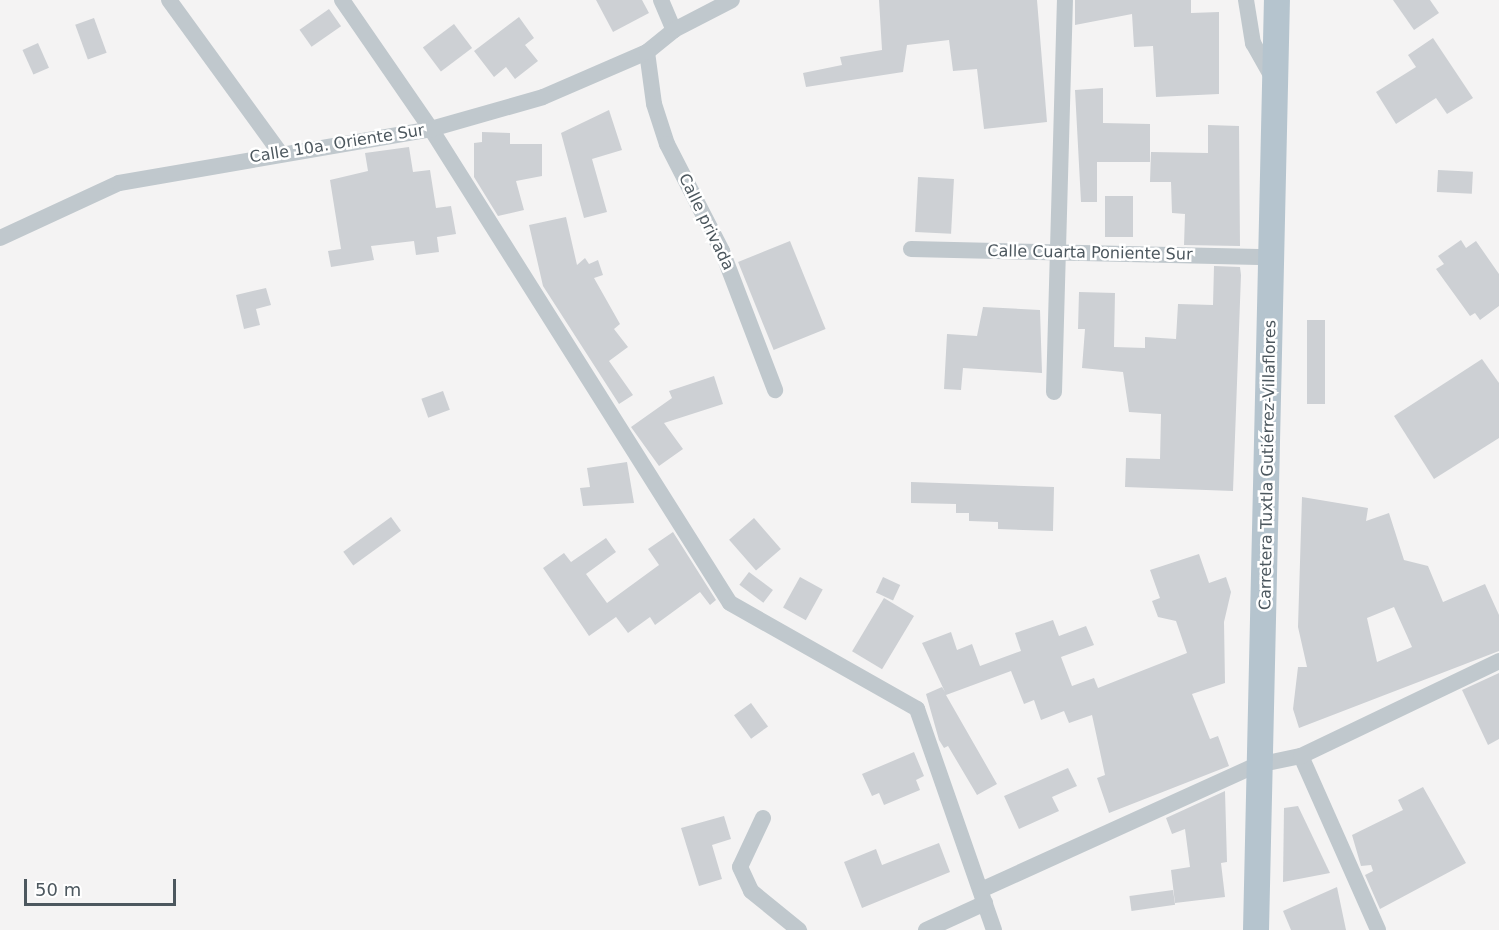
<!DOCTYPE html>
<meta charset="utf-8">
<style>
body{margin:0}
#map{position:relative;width:1499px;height:930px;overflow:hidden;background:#f4f3f3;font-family:"DejaVu Sans",sans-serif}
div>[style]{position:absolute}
.building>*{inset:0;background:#cdd0d4;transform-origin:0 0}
.minor>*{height:16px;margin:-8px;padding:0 8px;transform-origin:8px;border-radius:8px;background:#c0c8cd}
.primary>*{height:26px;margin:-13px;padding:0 13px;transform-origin:13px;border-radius:13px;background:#b5c4ce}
span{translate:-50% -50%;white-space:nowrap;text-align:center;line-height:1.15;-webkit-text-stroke:5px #fff;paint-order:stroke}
.street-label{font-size:16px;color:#4c575e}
.scale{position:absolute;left:24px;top:879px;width:152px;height:27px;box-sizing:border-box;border:3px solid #4c575e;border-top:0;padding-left:8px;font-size:18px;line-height:21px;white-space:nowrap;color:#4c575e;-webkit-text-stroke:4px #fff;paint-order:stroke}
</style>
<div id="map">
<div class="building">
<i style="clip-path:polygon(596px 0,642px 0,649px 13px,613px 32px)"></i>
<i style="clip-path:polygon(879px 0,1037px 0,1047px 122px,984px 129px,977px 69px,953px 71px,949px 40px,907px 45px,903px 72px,806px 87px,803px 73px,842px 65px,840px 57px,882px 50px)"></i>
<i style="clip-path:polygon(1075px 0,1191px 0,1191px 13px,1219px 12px,1219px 94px,1156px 97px,1153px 46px,1134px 47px,1132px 14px,1075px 25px)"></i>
<i style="clip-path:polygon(1393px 0,1430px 0,1439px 13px,1414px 30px)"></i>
<i style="left:329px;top:9px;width:21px;height:36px;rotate:55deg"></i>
<i style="clip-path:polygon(519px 17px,534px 38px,525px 45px,538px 61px,515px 79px,506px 67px,494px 77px,474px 51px)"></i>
<i style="left:94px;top:18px;width:37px;height:20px;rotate:70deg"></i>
<i style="left:454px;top:24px;width:30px;height:39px;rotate:53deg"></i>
<i style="clip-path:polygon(1433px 38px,1473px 98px,1447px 114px,1436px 98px,1396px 124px,1376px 92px,1416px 67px,1408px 55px)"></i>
<i style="left:38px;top:43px;width:27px;height:17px;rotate:66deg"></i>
<i style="clip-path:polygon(1103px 88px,1103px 123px,1150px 124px,1150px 162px,1097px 162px,1097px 202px,1081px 202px,1075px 90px)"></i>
<i style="clip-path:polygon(609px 110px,622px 150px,592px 159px,607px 212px,584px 218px,561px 133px)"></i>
<i style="clip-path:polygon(1208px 125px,1239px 126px,1240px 246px,1184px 245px,1185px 214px,1172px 213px,1171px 182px,1150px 182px,1151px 152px,1208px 153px)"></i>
<i style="clip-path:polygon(482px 132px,510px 133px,510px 144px,542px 144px,542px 176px,516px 181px,524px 210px,498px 216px,474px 177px,474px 143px,482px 142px)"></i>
<i style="clip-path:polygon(409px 147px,413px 172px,430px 170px,436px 208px,451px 206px,456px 234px,437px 237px,439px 252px,416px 255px,414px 241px,371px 246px,374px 260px,331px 267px,328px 251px,341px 249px,330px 180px,368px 171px,365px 153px)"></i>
<i style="left:1438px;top:170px;width:35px;height:22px;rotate:3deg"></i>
<i style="left:918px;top:177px;width:36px;height:55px;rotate:3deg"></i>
<i style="left:1105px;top:196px;width:28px;height:41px"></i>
<i style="clip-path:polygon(566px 217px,577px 265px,585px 258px,589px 264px,598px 260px,603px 275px,594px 278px,620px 324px,614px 329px,628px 347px,609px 361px,633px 395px,619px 404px,543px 286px,529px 225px)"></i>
<i style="clip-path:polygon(1461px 240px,1466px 248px,1476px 241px,1499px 274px,1499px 306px,1480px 320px,1475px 313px,1470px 316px,1436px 269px,1444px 264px,1438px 256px)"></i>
<i style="left:790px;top:241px;width:95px;height:56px;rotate:68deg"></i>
<i style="clip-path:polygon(1214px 266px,1240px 267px,1241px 275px,1233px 491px,1125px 487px,1126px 458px,1160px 459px,1161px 414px,1129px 412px,1123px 372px,1082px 368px,1085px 329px,1078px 329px,1079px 292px,1115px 293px,1114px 347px,1145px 348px,1145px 337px,1176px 339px,1178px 304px,1213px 305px)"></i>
<i style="clip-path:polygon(266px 288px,271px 305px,256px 309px,260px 325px,244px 329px,236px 295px)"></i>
<i style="clip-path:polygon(983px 307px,1040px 310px,1042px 373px,963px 368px,961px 390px,944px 389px,947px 334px,977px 336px)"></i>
<i style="left:1307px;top:320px;width:18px;height:84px"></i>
<i style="clip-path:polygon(1482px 359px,1499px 383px,1499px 438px,1434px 479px,1394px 416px)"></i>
<i style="clip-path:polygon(714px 376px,723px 404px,664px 423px,683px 449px,659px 466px,631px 427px,672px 398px,669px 391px)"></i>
<i style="left:443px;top:391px;width:20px;height:23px;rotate:70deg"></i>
<i style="clip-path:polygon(627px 462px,634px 503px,583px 506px,580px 488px,590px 487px,587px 468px)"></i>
<i style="clip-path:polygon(911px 482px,1054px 487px,1053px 531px,998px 529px,998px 522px,969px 521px,969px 513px,956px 513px,956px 504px,911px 503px)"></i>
<i style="clip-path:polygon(evenodd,1302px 497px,1368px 508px,1366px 521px,1389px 513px,1404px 560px,1428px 566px,1443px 602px,1485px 584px,1499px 615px,1499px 651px,1299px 728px,1293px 709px,1298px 667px,1307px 667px,1298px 627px,1302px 497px,1394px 607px,1412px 647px,1377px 662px,1367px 618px,1394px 607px)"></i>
<i style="left:391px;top:517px;width:17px;height:59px;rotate:54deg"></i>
<i style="left:754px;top:518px;width:41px;height:33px;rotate:49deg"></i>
<i style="clip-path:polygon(673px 532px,716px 600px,710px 605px,700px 592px,655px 625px,650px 617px,628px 633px,616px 617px,589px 636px,543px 568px,564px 553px,571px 562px,606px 538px,616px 552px,586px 574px,607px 603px,659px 565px,648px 549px)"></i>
<i style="clip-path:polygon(1199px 554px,1209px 583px,1226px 577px,1231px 592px,1224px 622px,1225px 683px,1192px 694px,1210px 739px,1218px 736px,1229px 766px,1109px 813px,1097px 778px,1105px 775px,1092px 715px,1069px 723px,1064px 711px,1041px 720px,1034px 700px,1024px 704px,1011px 671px,946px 695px,997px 784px,977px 795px,948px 746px,944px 748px,939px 740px,926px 694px,942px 687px,945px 692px,922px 643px,951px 632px,957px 650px,972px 644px,980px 666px,1021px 651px,1015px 633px,1053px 620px,1059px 636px,1086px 626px,1094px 645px,1061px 657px,1072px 686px,1094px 678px,1098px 688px,1187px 653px,1176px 621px,1158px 617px,1152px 601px,1160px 598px,1150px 570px)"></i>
<i style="left:749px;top:572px;width:30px;height:16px;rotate:37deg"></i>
<i style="left:800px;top:577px;width:26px;height:35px;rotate:29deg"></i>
<i style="left:883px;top:577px;width:19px;height:17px;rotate:25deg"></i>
<i style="left:884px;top:598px;width:35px;height:62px;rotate:31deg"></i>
<i style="clip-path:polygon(1499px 673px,1499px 739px,1488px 745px,1462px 690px)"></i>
<i style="left:751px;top:703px;width:29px;height:21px;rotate:54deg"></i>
<i style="clip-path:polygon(914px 752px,924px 776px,916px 780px,920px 790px,884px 805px,879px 793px,872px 796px,862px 774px)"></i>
<i style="clip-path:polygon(1068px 768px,1077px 786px,1052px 797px,1059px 811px,1019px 829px,1004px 796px)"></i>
<i style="clip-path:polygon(1423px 787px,1466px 863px,1380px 909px,1365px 875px,1373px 871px,1371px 865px,1361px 866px,1352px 835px,1403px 810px,1398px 800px)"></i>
<i style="clip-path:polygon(1225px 791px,1227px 862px,1221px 863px,1225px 897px,1175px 903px,1171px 870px,1190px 867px,1185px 829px,1172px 834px,1166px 818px)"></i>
<i style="clip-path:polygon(1298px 806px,1330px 873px,1283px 882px,1284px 808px)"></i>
<i style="clip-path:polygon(724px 816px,731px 839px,712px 845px,722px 879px,699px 886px,681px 828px)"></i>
<i style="clip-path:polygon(939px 843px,950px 872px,862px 908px,844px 862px,876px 849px,882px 865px)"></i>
<i style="clip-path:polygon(1337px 887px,1346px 930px,1291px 930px,1283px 911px)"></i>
<i style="left:1173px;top:890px;width:15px;height:44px;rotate:82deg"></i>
</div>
<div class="minor">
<i style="left:169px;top:0;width:190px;rotate:54deg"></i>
<i style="left:342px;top:0;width:157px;rotate:55.4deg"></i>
<i style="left:431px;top:129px;width:560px;rotate:57.76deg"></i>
<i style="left:730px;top:603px;width:215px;rotate:29.5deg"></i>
<i style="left:917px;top:709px;width:234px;rotate:70.8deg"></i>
<i style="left:661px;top:0;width:33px;rotate:67deg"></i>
<i style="left:1246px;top:0;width:44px;rotate:80.8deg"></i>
<i style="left:1253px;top:43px;width:45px;rotate:60.6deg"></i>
<i style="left:647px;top:52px;width:52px;rotate:82.3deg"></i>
<i style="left:654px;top:104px;width:42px;rotate:72deg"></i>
<i style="left:667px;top:144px;width:120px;rotate:62.8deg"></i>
<i style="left:722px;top:251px;width:149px;rotate:69.1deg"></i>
<i style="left:0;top:238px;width:131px;rotate:-24.8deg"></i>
<i style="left:119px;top:183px;width:317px;rotate:-9.8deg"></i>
<i style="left:431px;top:129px;width:116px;rotate:-15.9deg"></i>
<i style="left:543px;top:97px;width:113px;rotate:-23.4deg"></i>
<i style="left:647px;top:52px;width:35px;rotate:-39deg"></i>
<i style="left:674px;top:30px;width:65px;rotate:-27.3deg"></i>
<i style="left:911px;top:249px;width:359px;rotate:1.3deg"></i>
<i style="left:1054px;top:392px;width:392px;rotate:-88.4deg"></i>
<i style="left:1301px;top:756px;width:190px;rotate:66.1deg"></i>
<i style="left:763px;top:818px;width:54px;rotate:115.1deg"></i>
<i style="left:740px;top:867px;width:26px;rotate:65deg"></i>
<i style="left:751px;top:891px;width:62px;rotate:39.1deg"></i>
<i style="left:981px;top:890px;width:303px;rotate:-24.4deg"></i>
<i style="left:1257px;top:765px;width:45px;rotate:-11.6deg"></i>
<i style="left:1301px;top:756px;width:220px;rotate:-25.6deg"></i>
<i style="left:926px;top:930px;width:65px;rotate:-24.6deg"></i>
</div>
<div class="primary">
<i style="left:1256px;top:930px;width:930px;rotate:-88.71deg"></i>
</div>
<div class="street-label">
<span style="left:337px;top:144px;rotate:-9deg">Calle 10a. Oriente Sur</span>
<span style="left:706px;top:222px;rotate:64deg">Calle privada</span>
<span style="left:1090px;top:253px;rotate:1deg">Calle Cuarta Poniente Sur</span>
<span style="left:1268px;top:465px;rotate:-89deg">Carretera Tuxtla Gutiérrez-Villaflores</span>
</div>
<div class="scale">50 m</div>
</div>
